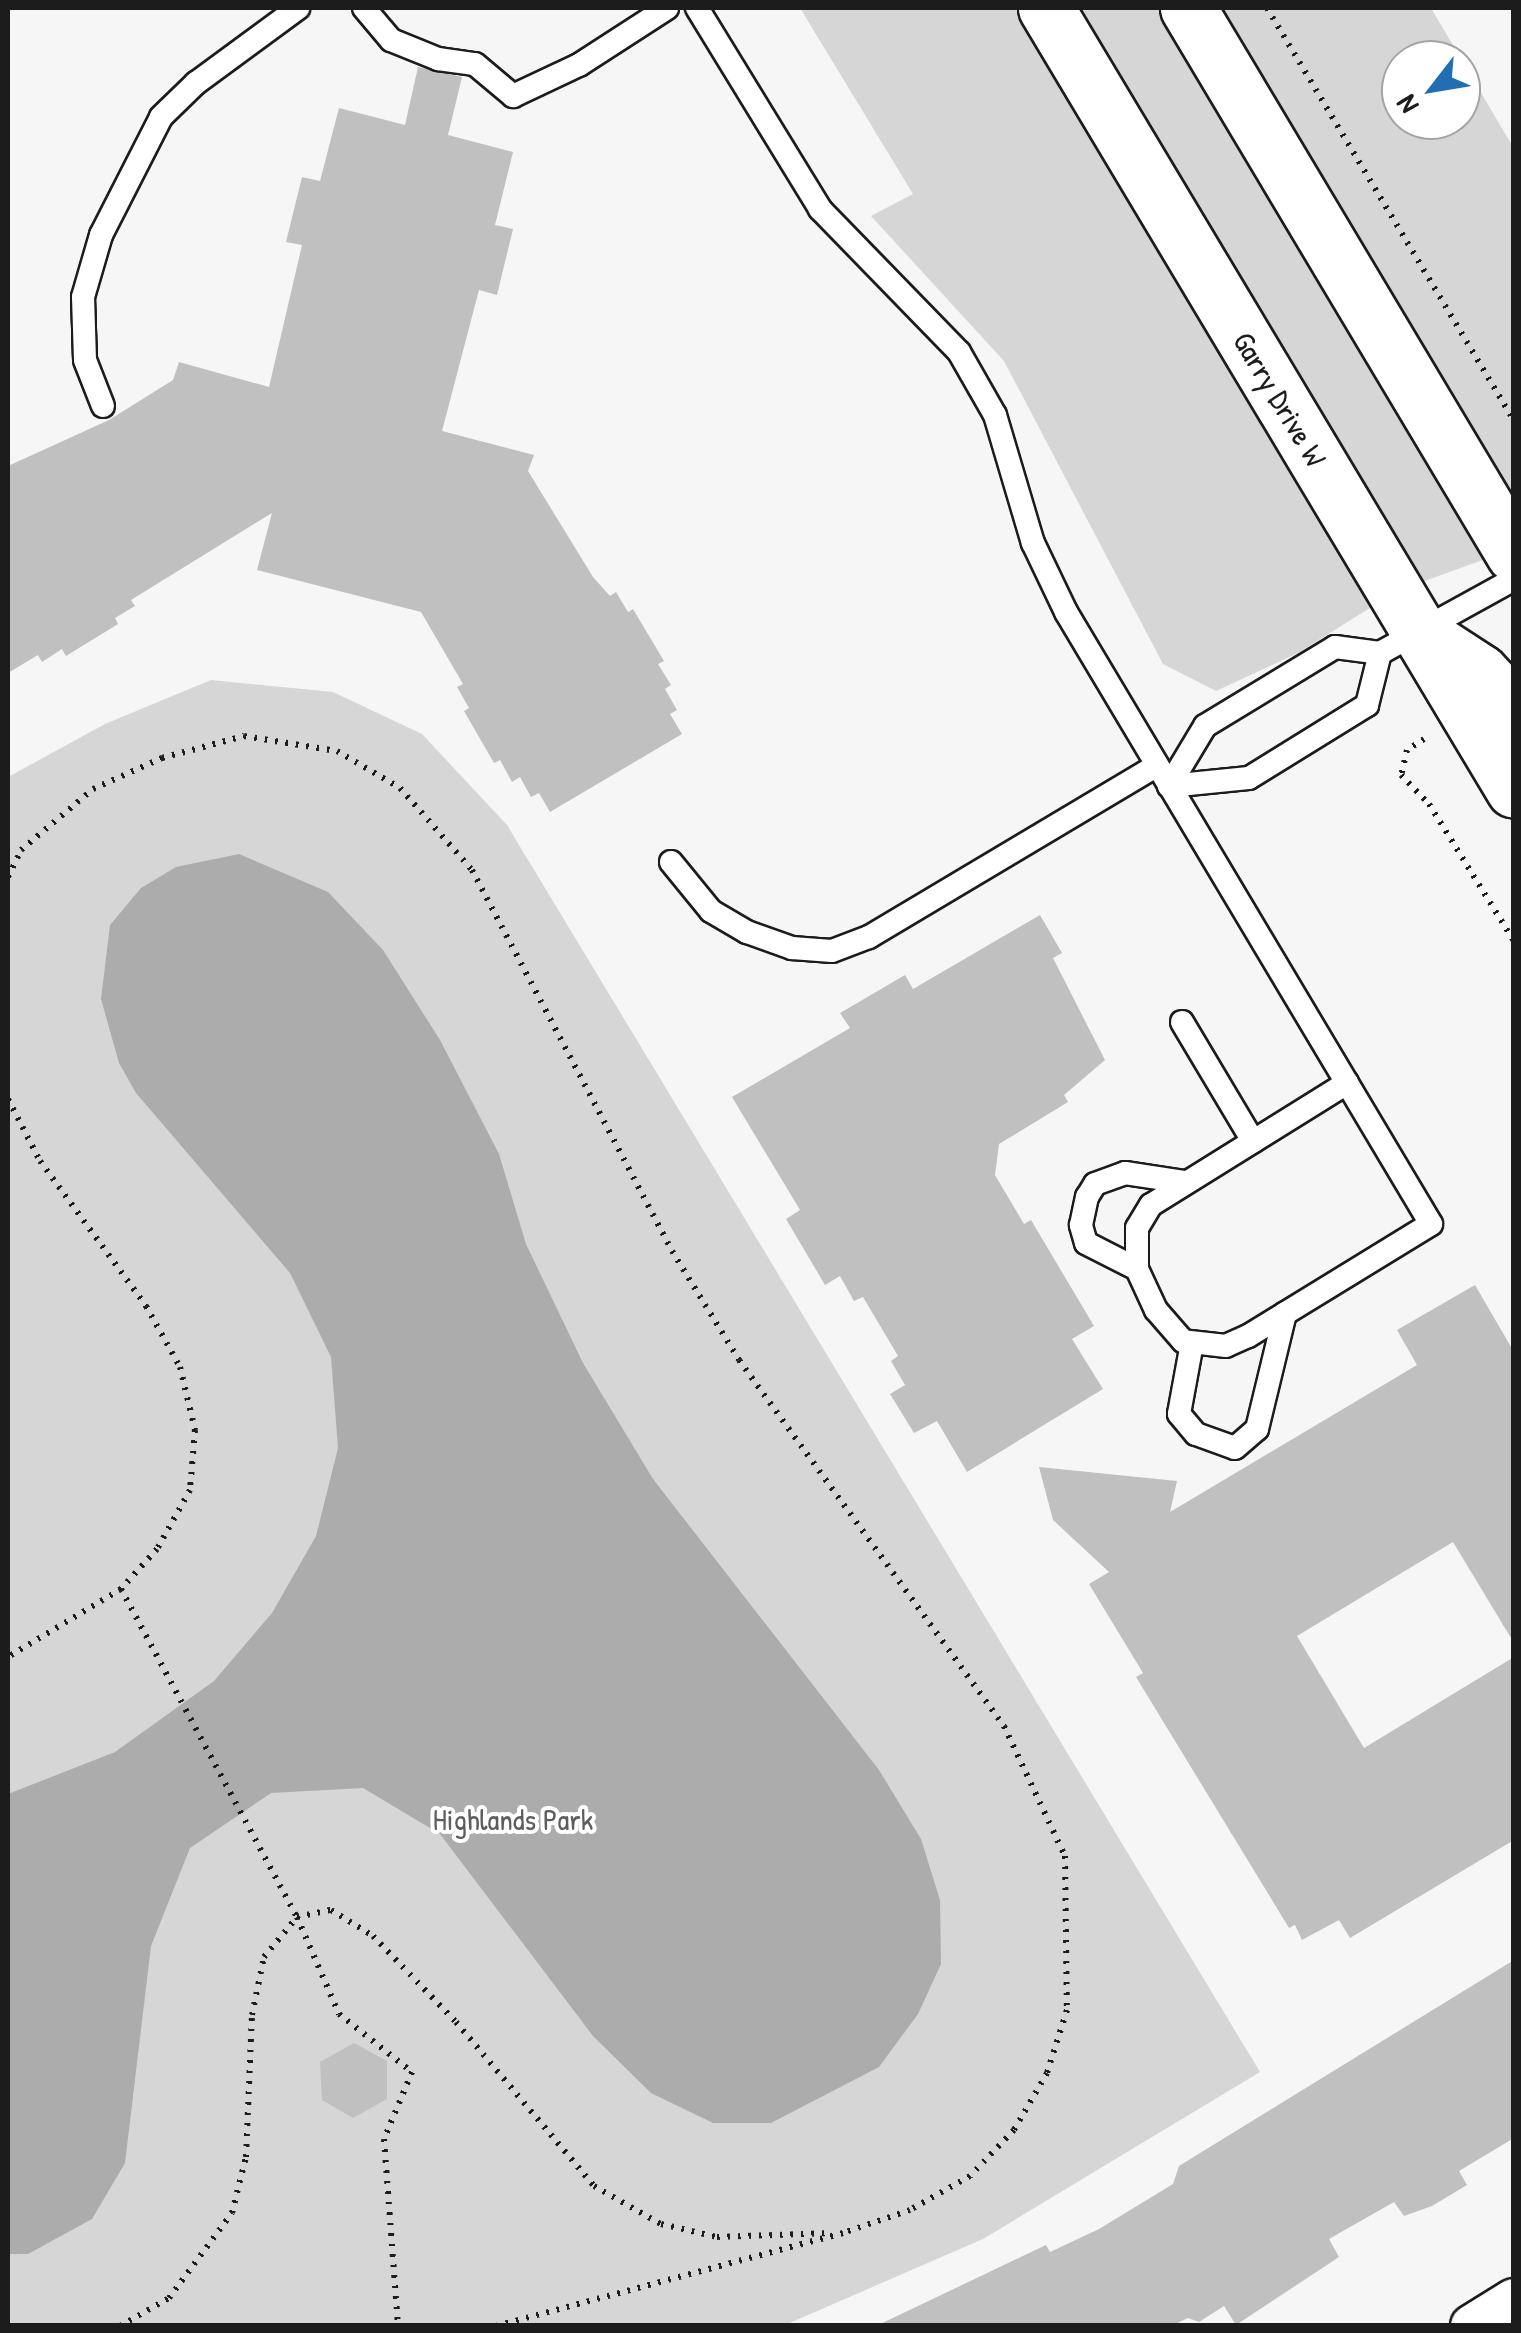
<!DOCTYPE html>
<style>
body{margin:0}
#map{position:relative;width:1521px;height:2333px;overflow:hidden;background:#f6f6f6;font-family:"Patrick Hand",sans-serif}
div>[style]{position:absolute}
.green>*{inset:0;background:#d6d6d6}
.water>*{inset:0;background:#acacac}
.building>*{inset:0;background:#c0c0c0}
.path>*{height:6px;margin-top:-3px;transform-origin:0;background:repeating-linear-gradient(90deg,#1c1c1c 0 2.5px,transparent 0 10.5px)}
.roads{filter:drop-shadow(2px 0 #1c1c1c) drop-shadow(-2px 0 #1c1c1c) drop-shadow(0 2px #1c1c1c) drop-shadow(0 -2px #1c1c1c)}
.service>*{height:22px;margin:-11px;padding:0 11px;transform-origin:11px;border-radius:11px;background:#fff}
.minor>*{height:42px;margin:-21px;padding:0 21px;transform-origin:21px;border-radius:21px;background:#fff}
.secondary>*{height:55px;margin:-27.5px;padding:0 27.5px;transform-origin:27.5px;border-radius:27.5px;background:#fff}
span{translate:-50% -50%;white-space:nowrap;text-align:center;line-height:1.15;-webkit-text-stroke:8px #fff;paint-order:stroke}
.street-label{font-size:30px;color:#1c1c1c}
.park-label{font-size:30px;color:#5d5d5d}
.frame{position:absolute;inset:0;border:10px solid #1c1c1c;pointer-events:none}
.north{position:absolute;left:1381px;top:40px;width:100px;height:100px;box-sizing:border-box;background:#fff;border:2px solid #a4a4a4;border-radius:50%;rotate:239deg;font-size:28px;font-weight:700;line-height:40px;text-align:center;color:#1c1c1c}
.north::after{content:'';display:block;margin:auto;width:35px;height:45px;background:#1f6fb2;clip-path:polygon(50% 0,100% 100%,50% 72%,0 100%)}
</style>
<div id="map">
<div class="green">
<i style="clip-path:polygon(evenodd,800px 8px,1431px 8px,1513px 147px,1513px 549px,1397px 591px,1298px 653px,1216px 691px,1163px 664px,1004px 361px,871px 216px,913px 194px,800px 8px,1401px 60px,1461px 60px,1461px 120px,1401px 120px,1401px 60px)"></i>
<i style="clip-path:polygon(211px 680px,333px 692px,422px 734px,507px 825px,1260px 2072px,983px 2239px,785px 2325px,8px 2325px,8px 777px,105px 724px)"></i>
</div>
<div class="water">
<i style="clip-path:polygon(239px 854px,328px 892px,383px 950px,440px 1040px,499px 1154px,526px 1244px,583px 1363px,653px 1479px,879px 1770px,921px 1839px,940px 1900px,941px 1964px,918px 2014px,879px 2067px,771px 2123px,713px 2123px,651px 2093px,593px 2036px,440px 1834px,363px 1788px,271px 1793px,190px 1848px,151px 1946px,125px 2163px,92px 2219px,28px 2254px,8px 2254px,8px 1794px,115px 1752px,214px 1681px,272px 1613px,316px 1536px,338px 1448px,331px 1357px,290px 1273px,136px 1093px,119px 1063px,101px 999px,110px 925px,141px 888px,176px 867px)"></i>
</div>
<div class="building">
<i style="clip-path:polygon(418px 67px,462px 77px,448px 135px,513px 152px,495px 225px,513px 229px,497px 295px,479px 290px,442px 431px,534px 455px,528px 471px,593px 577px,610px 596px,616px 592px,628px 612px,633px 609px,664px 661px,658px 664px,671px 685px,665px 689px,677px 710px,670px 714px,682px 734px,550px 812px,539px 793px,531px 797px,520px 777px,512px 782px,500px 760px,494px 763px,464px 711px,469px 708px,457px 687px,463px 684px,421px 612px,257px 570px,272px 513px,131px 600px,135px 606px,115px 618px,118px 624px,66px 656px,62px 649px,42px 662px,38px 655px,8px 673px,8px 466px,109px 420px,173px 380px,179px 362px,269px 387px,302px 245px,286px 242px,302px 177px,320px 181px,339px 108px,405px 125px)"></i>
<i style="clip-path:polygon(1040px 915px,1062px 953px,1053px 958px,1105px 1060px,1064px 1095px,1068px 1102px,999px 1144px,995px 1175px,1024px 1224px,1031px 1220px,1094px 1326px,1072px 1339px,1103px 1389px,967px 1472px,937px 1421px,914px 1433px,890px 1394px,905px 1385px,891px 1361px,898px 1356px,863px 1297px,854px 1301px,840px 1276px,825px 1285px,786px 1219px,800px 1210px,732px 1097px,850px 1028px,840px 1013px,905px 975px,913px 989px)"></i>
<i style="clip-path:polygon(1475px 1285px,1514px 1352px,1514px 1643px,1453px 1542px,1297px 1636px,1364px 1748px,1514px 1657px,1514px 1840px,1350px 1938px,1339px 1920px,1302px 1940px,1295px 1925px,1289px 1928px,1136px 1677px,1143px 1673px,1089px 1584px,1109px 1572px,1053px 1520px,1039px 1467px,1177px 1481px,1170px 1512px,1417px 1365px,1397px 1330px)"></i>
<i style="clip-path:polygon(1514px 1960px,1514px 2138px,1459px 2171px,1467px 2185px,1432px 2206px,1404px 2216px,1394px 2202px,1329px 2239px,1339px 2257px,1236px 2325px,1224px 2306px,1199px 2322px,1188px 2318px,1171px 2326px,876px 2326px,1046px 2245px,1050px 2252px,1099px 2229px,1173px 2184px,1179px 2166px)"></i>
<i style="clip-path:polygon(354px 2043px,387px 2061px,387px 2099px,353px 2118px,322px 2100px,320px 2062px)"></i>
</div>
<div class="path">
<i style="left:1267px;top:8px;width:481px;rotate:59.1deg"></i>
<i style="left:1424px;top:739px;width:20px;rotate:147deg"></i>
<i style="left:1407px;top:750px;width:26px;rotate:103deg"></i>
<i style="left:1401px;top:775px;width:40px;rotate:46deg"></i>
<i style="left:1429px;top:804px;width:161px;rotate:58.2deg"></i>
<i style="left:8px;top:877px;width:30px;rotate:-64deg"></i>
<i style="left:21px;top:850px;width:94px;rotate:-40.3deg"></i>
<i style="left:93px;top:789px;width:76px;rotate:-24.2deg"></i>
<i style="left:162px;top:758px;width:85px;rotate:-15deg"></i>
<i style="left:244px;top:736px;width:94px;rotate:9.2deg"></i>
<i style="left:337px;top:751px;width:73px;rotate:30.4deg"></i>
<i style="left:400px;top:788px;width:109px;rotate:48.7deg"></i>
<i style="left:472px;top:870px;width:430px;rotate:62.3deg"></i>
<i style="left:672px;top:1251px;width:128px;rotate:58.4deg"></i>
<i style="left:739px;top:1360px;width:452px;rotate:54.1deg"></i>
<i style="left:1004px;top:1726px;width:144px;rotate:64.9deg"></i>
<i style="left:1065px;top:1856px;width:154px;rotate:89.3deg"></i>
<i style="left:1067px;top:2010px;width:66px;rotate:107.6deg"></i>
<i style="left:1047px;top:2073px;width:66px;rotate:120.1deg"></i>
<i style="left:1014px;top:2130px;width:64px;rotate:133.7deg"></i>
<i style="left:970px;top:2176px;width:69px;rotate:150.5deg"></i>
<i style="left:910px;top:2210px;width:71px;rotate:161.1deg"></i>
<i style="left:843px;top:2233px;width:359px;rotate:165deg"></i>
<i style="left:8px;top:1099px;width:70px;rotate:62.7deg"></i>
<i style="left:40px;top:1161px;width:180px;rotate:53.8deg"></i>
<i style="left:146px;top:1306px;width:70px;rotate:60.9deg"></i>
<i style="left:180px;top:1367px;width:65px;rotate:76.6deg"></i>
<i style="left:195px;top:1430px;width:60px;rotate:94.8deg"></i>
<i style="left:190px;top:1490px;width:68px;rotate:119.2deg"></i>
<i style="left:157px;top:1549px;width:54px;rotate:132deg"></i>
<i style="left:121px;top:1589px;width:132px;rotate:149deg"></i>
<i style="left:121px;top:1589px;width:372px;rotate:61.8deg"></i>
<i style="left:297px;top:1917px;width:106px;rotate:66.6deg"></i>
<i style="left:339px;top:2014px;width:93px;rotate:38.5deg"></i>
<i style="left:412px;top:2072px;width:73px;rotate:112.7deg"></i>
<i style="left:384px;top:2139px;width:188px;rotate:85.7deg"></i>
<i style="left:120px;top:2326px;width:56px;rotate:-29.7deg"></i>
<i style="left:169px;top:2298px;width:106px;rotate:-53.5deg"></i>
<i style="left:232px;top:2213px;width:58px;rotate:-76deg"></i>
<i style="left:246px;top:2157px;width:142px;rotate:-87.6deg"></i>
<i style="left:252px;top:2015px;width:59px;rotate:-78.3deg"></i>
<i style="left:264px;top:1957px;width:52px;rotate:-50.5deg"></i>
<i style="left:297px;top:1917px;width:35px;rotate:-12deg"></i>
<i style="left:331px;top:1910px;width:49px;rotate:31.8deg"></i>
<i style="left:373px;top:1936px;width:120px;rotate:46deg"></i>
<i style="left:456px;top:2022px;width:214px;rotate:49.9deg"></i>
<i style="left:594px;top:2186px;width:77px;rotate:29.6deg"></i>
<i style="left:661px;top:2224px;width:57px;rotate:13.1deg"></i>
<i style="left:717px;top:2237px;width:114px;rotate:-2deg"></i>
</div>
<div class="roads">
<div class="service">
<i style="left:364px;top:8px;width:42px;rotate:49.8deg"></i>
<i style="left:391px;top:40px;width:51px;rotate:22deg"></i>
<i style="left:438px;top:59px;width:37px;rotate:8deg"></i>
<i style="left:475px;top:64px;width:50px;rotate:40.1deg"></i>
<i style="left:513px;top:96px;width:73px;rotate:-25.2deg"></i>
<i style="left:579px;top:65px;width:105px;rotate:-32.9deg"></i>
<i style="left:697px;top:8px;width:236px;rotate:58.5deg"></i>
<i style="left:820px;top:209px;width:199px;rotate:45.8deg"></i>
<i style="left:959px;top:352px;width:73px;rotate:60.3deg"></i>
<i style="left:995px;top:415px;width:134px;rotate:73.5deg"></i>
<i style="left:1033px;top:543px;width:76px;rotate:64.4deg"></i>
<i style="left:1066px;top:612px;width:548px;rotate:59.18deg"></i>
<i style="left:1347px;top:1083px;width:164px;rotate:59.2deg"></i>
<i style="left:1431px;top:1224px;width:215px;rotate:148.5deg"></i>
<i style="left:1248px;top:1336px;width:24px;rotate:156deg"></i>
<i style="left:1226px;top:1346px;width:43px;rotate:-173.4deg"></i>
<i style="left:1183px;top:1341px;width:41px;rotate:-131.1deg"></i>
<i style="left:1156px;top:1310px;width:45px;rotate:-114.9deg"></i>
<i style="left:1137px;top:1269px;width:41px;rotate:-90deg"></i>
<i style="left:1137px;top:1228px;width:27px;rotate:-59deg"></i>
<i style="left:1151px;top:1205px;width:231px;rotate:-31.9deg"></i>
<i style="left:103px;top:406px;width:49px;rotate:-111.4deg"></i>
<i style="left:85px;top:360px;width:63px;rotate:-91.8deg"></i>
<i style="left:83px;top:297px;width:65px;rotate:-73.8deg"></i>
<i style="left:101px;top:235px;width:132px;rotate:-63deg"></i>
<i style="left:161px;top:117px;width:49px;rotate:-44.2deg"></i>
<i style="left:196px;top:83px;width:127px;rotate:-36.3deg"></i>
<i style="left:1169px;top:786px;width:70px;rotate:-59deg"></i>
<i style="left:1205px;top:726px;width:152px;rotate:-31.3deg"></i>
<i style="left:1335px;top:647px;width:45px;rotate:7.6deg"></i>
<i style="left:1380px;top:653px;width:153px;rotate:-28.9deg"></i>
<i style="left:1169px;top:786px;width:80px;rotate:-5.7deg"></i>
<i style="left:1249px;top:778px;width:139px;rotate:-31.7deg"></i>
<i style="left:1367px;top:705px;width:54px;rotate:-76deg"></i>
<i style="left:671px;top:862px;width:63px;rotate:50.8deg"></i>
<i style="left:711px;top:911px;width:42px;rotate:30.3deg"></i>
<i style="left:747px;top:932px;width:48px;rotate:19.6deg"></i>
<i style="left:792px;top:948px;width:40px;rotate:4.3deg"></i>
<i style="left:832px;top:951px;width:40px;rotate:-21deg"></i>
<i style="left:869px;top:937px;width:335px;rotate:-30.8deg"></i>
<i style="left:1182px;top:1022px;width:139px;rotate:59.2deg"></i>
<i style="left:1137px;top:1269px;width:57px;rotate:-153deg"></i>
<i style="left:1086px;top:1243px;width:19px;rotate:-106deg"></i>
<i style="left:1081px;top:1225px;width:29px;rotate:-78deg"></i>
<i style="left:1087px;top:1197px;width:15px;rotate:-58deg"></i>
<i style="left:1095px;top:1184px;width:32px;rotate:-20deg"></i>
<i style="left:1125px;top:1173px;width:61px;rotate:8.5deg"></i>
<i style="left:1192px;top:1343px;width:72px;rotate:100.4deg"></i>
<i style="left:1179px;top:1414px;width:26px;rotate:50deg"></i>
<i style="left:1196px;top:1434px;width:41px;rotate:19.7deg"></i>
<i style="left:1235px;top:1448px;width:29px;rotate:-41deg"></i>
<i style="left:1257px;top:1429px;width:119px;rotate:-76.4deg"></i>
</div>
<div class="minor">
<i style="left:1472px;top:2326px;width:49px;rotate:-31.8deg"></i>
</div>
<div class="secondary">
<i style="left:1046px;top:8px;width:911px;rotate:59.1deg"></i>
<i style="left:1188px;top:8px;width:636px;rotate:59.16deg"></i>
<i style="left:1434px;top:642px;width:55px;rotate:33.1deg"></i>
<i style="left:1480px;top:672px;width:50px;rotate:46.6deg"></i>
</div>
</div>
<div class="street-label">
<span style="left:1280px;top:399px;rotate:59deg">Garry Drive W</span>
</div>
<div class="park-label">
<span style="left:513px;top:1819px">Highlands Park</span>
</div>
<div class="frame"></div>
<div class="north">N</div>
</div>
